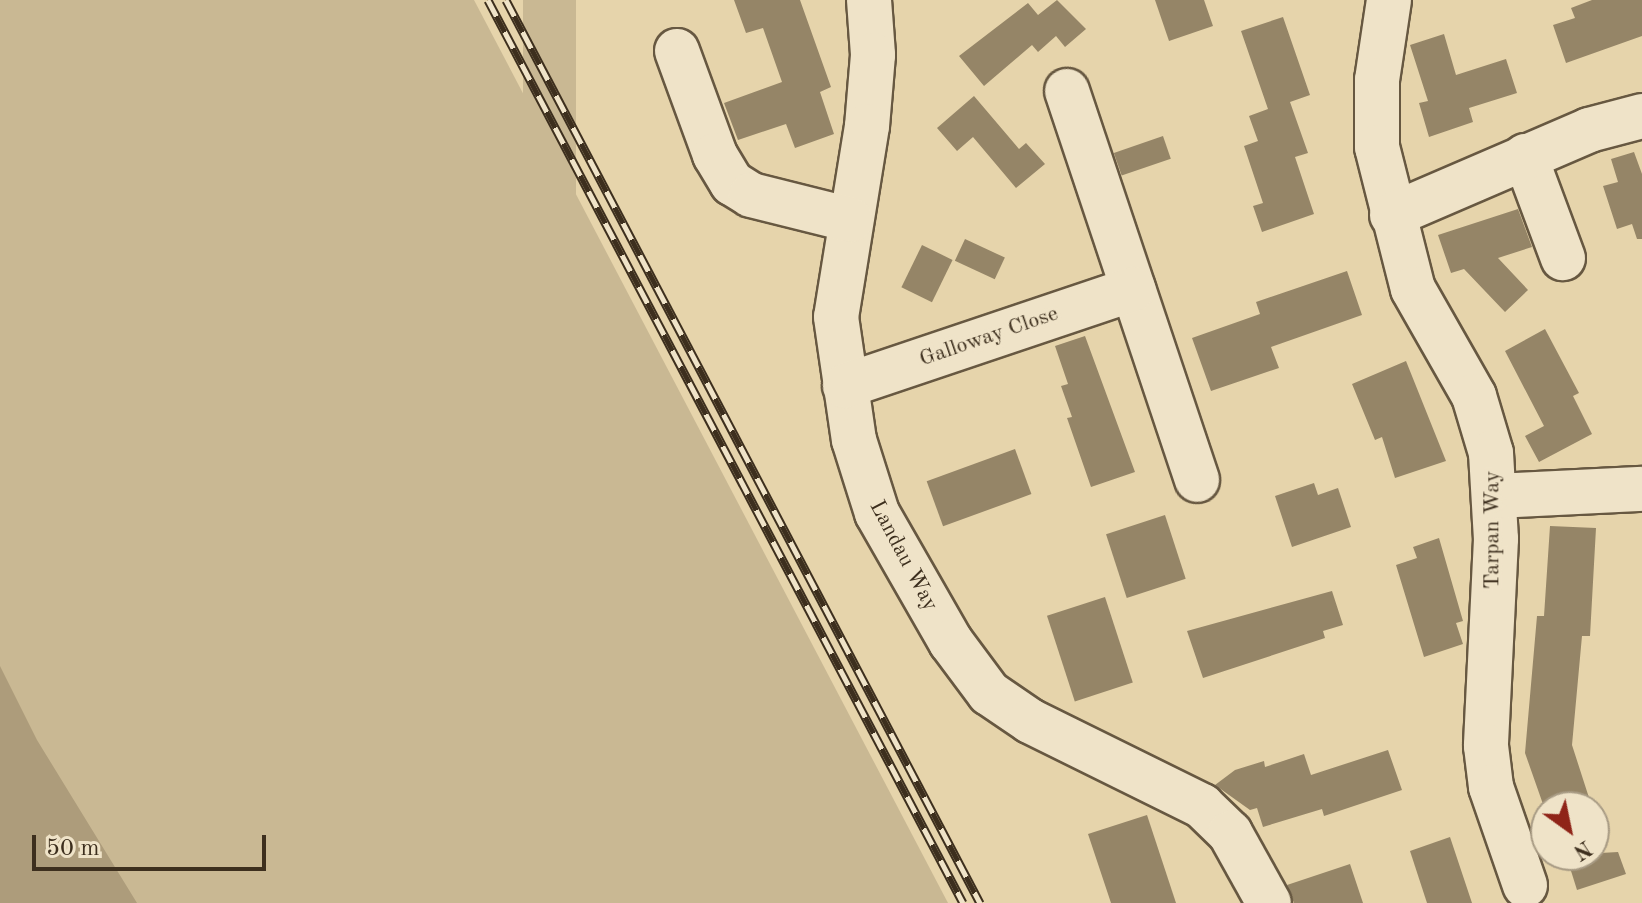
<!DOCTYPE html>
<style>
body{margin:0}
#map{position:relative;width:1642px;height:903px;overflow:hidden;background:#e6d4ab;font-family:"Old Standard TT",serif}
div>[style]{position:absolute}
.green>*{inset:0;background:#c9b893;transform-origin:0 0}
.water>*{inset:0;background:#ad9c7b}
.building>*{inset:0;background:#958567;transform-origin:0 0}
.roads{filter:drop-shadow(2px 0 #675841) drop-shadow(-2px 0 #675841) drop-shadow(0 2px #675841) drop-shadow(0 -2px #675841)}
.minor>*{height:44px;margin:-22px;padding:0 22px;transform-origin:22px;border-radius:22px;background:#efe3c8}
.rail>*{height:9px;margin-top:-4.5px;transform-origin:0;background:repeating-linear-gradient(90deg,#efe3c8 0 18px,#3d2f1e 0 36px);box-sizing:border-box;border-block:2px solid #3d2f1e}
span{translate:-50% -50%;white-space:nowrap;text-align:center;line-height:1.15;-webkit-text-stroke:7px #efe3c8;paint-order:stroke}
.street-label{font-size:22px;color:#3d2f1e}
.north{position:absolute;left:1530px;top:791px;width:80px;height:80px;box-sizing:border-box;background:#efe3c8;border:2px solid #a89b84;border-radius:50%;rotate:147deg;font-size:22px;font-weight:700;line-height:32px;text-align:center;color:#3d2f1e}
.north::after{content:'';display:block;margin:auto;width:28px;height:36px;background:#8f2418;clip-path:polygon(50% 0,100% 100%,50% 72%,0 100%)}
.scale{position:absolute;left:32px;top:835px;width:234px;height:36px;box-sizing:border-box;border:4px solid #3d2f1e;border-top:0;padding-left:10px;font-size:24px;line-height:28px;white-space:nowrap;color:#3d2f1e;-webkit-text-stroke:6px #efe3c8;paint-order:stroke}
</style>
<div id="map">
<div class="green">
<i style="clip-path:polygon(0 0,474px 0,948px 903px,0 903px)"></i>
<i style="left:523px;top:0;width:53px;height:1019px"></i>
</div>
<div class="water">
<i style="clip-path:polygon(0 666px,37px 740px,137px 903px,0 903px)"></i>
</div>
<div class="building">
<i style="clip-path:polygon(734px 0,800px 0,831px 87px,820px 92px,834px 134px,795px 148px,786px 124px,738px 140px,724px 103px,782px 82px,763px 28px,746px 33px)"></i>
<i style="clip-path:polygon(1057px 0,1086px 29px,1065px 47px,1056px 36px,1038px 52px,1032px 45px,984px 86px,959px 56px,1028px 3px,1038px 15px)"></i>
<i style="clip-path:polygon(1155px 0,1204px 0,1213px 26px,1169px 41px)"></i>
<i style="clip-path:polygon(1592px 0,1642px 0,1642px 36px,1566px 63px,1553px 25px,1575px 18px,1571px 8px)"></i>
<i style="clip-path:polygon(1283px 17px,1310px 95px,1290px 102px,1308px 153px,1295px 157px,1314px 214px,1262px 232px,1253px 206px,1263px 203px,1244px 146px,1258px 141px,1249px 116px,1268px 109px,1241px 31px)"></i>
<i style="clip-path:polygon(1444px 34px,1456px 75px,1506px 59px,1517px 93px,1469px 108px,1473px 122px,1429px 137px,1419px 103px,1428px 101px,1410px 45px)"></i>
<i style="clip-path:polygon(974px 96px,1019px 149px,1026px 143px,1045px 164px,1016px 188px,973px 137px,957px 151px,937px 128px)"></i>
<i style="left:1163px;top:136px;width:24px;height:52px;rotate:71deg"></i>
<i style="clip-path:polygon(1634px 152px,1642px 174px,1642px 239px,1637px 239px,1632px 224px,1617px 229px,1603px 186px,1618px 182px,1611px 159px)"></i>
<i style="clip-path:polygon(1518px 209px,1532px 247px,1498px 258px,1528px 290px,1505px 312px,1464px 269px,1451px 273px,1438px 235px)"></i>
<i style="left:965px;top:239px;width:44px;height:24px;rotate:25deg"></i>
<i style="left:922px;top:245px;width:34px;height:47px;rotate:26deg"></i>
<i style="clip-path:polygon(1347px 271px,1362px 315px,1271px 347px,1279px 368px,1211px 391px,1192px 338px,1260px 314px,1256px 302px)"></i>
<i style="clip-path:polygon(1545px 329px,1579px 393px,1573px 396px,1592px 434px,1539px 462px,1525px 436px,1544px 426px,1505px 351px)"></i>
<i style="clip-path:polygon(1085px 336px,1135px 472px,1091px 487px,1067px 418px,1072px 417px,1061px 386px,1068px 384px,1055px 346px)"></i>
<i style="clip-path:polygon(1406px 361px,1446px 461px,1395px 478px,1382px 437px,1375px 440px,1352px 384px)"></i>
<i style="left:1015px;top:449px;width:48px;height:94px;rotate:70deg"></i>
<i style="clip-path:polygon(1314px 483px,1318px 495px,1338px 488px,1351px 527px,1292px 547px,1275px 496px)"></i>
<i style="left:1165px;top:515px;width:67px;height:62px;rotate:72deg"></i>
<i style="clip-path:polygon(1550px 526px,1596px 528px,1590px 636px,1582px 636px,1572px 745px,1592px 807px,1544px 807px,1525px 753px,1537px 616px,1544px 616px)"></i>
<i style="clip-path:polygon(1439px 538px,1463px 621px,1456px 623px,1463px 644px,1424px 657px,1396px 565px,1417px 558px,1413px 547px)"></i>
<i style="clip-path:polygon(1332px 591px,1343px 625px,1323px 631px,1325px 638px,1203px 678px,1187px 631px)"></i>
<i style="left:1105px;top:597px;width:90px;height:61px;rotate:72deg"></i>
<i style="clip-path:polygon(1388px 750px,1402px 790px,1324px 816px,1322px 809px,1263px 827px,1257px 808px,1250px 810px,1215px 785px,1235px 770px,1264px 761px,1265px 767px,1304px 754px,1311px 775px)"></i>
<i style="clip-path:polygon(1147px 815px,1176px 903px,1111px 903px,1088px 834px)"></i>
<i style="clip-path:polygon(1450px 837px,1472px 903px,1427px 903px,1410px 851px)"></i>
<i style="clip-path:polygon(1618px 852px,1626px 874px,1577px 890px,1566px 855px)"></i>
<i style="clip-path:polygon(1350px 864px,1363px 903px,1294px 903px,1287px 885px)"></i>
</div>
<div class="roads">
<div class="minor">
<i style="left:869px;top:0;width:55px;rotate:85.8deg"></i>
<i style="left:873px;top:55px;width:71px;rotate:94.8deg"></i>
<i style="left:867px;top:126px;width:193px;rotate:99.2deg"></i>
<i style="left:836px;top:317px;width:124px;rotate:81.7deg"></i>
<i style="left:854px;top:440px;width:77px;rotate:72.5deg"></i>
<i style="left:877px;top:513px;width:149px;rotate:60.2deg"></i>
<i style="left:951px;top:642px;width:64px;rotate:53.3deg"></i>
<i style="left:989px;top:693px;width:50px;rotate:34.3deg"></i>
<i style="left:1030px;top:721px;width:192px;rotate:26.3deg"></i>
<i style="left:1202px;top:806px;width:39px;rotate:44deg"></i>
<i style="left:1230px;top:833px;width:80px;rotate:60.9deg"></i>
<i style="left:1389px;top:0;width:81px;rotate:98.5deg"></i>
<i style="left:1377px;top:80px;width:67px;rotate:90deg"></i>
<i style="left:1377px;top:147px;width:146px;rotate:75.8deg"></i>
<i style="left:1413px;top:289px;width:123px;rotate:60.3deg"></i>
<i style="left:1474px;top:396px;width:59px;rotate:73.4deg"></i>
<i style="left:1491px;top:453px;width:86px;rotate:86.7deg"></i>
<i style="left:1496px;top:539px;width:207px;rotate:92.8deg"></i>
<i style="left:1486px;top:746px;width:41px;rotate:83deg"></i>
<i style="left:1491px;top:787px;width:104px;rotate:70.9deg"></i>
<i style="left:677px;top:51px;width:111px;rotate:69.9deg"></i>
<i style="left:715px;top:155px;width:33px;rotate:59deg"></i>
<i style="left:732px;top:183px;width:22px;rotate:32deg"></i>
<i style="left:751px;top:195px;width:103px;rotate:14deg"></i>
<i style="left:1067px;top:91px;width:410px;rotate:71.5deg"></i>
<i style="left:1525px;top:156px;width:109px;rotate:69.6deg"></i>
<i style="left:1392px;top:215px;width:215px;rotate:-23.3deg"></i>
<i style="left:1589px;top:130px;width:55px;rotate:-14.8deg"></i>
<i style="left:845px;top:386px;width:304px;rotate:-18.6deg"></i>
<i style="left:1497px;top:496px;width:145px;rotate:-2.8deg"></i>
</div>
</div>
<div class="rail">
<i style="left:488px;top:0;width:1020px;rotate:62.25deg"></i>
<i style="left:506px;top:0;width:1020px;rotate:62.3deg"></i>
</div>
<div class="street-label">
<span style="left:989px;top:337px;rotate:-19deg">Galloway Close</span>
<span style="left:1493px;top:530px;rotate:-90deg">Tarpan Way</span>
<span style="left:903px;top:556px;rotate:62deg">Landau Way</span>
</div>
<div class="north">N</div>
<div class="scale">50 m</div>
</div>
